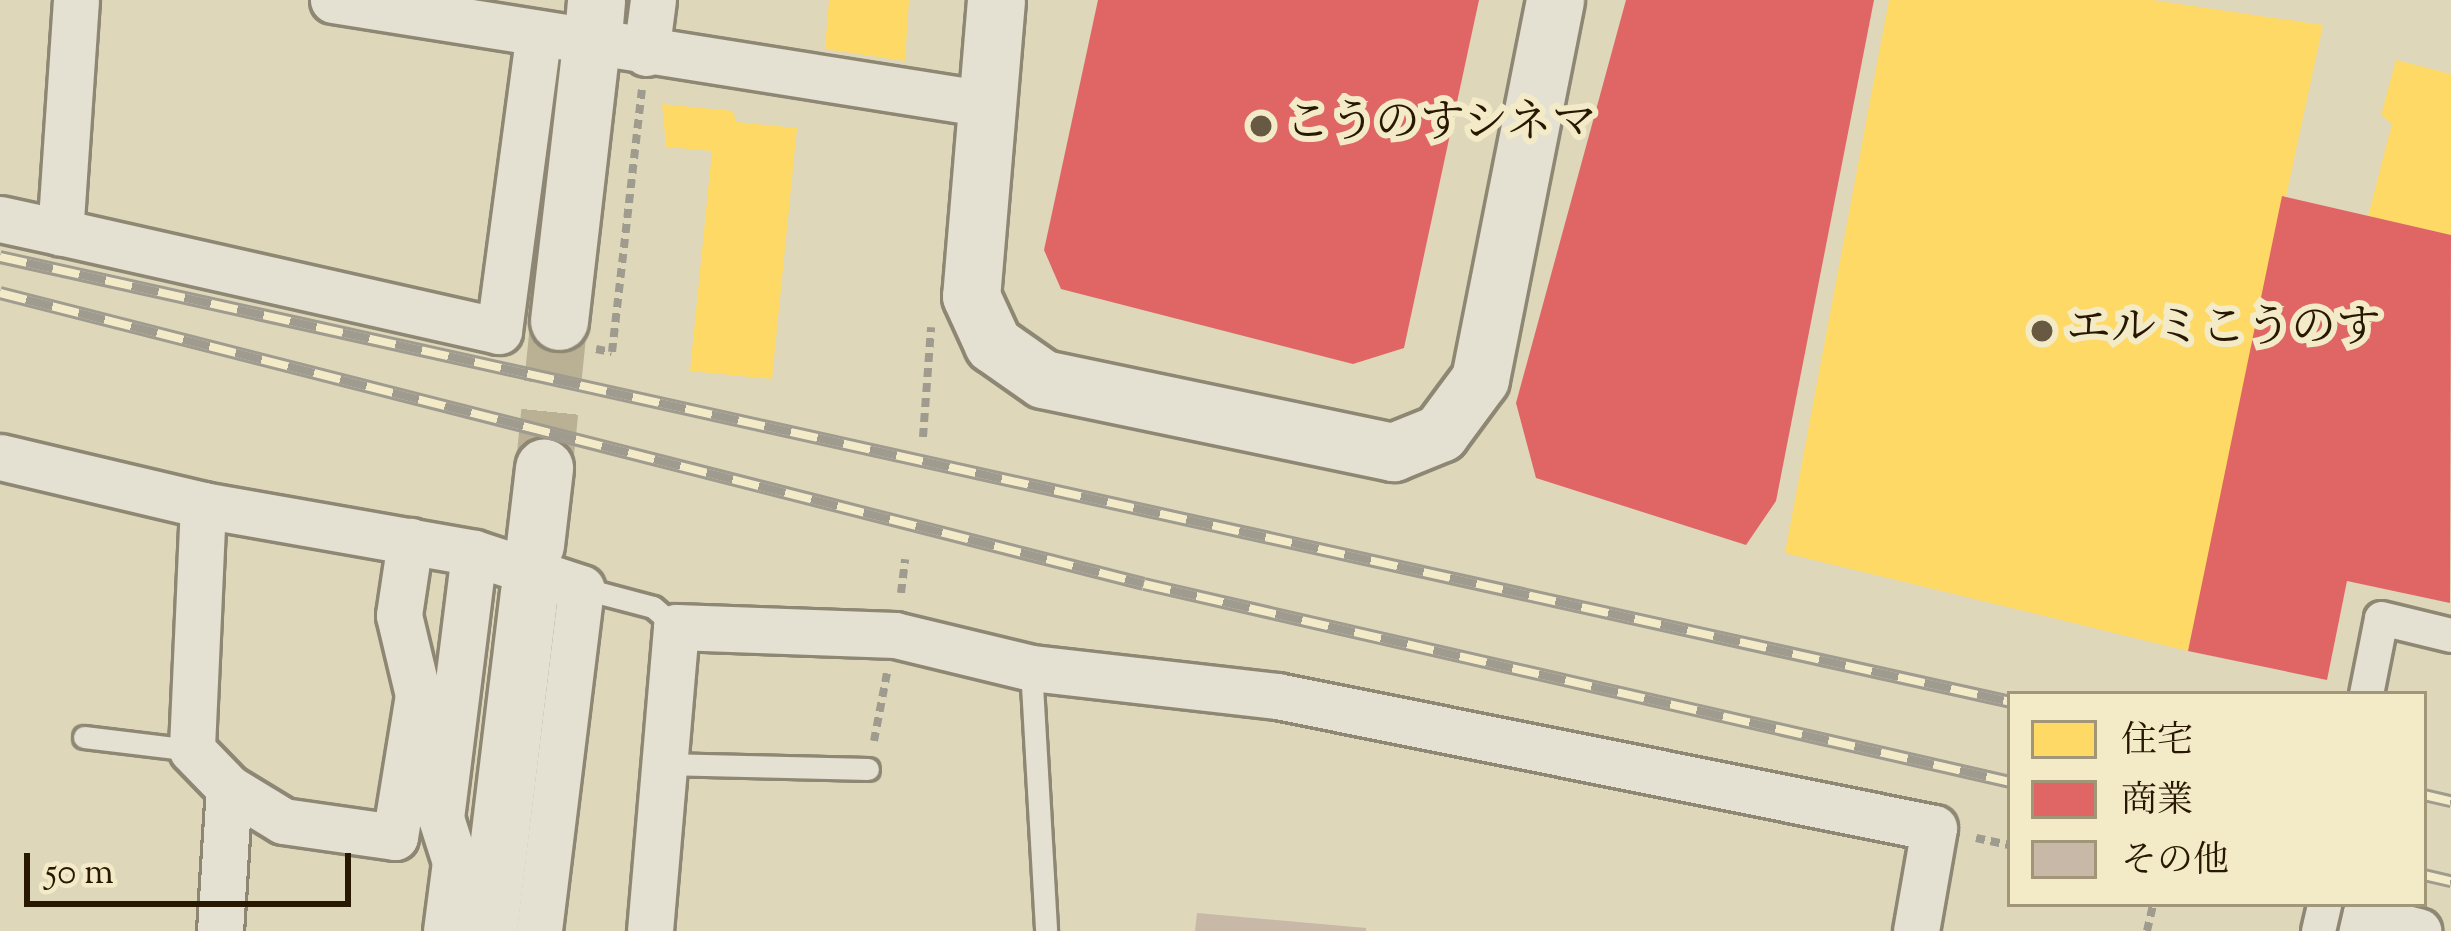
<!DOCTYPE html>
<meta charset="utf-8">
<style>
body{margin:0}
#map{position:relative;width:2451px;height:931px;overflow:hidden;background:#ded7ba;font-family:"Sorts Mill Goudy","Noto Serif JP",serif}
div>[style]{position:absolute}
.homes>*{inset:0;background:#ffd966}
.shops>*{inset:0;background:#e06666}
.building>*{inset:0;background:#c8b8a8}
.tertiary-tunnel>*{height:57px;margin-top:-28.5px;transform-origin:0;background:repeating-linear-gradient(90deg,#bab195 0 57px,transparent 0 85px)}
.path>*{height:8px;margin-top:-4px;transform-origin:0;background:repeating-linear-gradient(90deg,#9f9b8e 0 9px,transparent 0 15px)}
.roads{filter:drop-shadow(3px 0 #8d8774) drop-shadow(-3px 0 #8d8774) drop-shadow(0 3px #8d8774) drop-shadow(0 -3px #8d8774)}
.service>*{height:21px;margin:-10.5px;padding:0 10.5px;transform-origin:10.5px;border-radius:10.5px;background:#e4e0d2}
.pedestrian>*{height:33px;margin:-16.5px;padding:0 16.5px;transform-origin:16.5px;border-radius:16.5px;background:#e4e0d2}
.minor>*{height:45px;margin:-22.5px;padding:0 22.5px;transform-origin:22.5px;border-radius:22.5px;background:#e4e0d2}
.tertiary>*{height:57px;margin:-28.5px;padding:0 28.5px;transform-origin:28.5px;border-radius:28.5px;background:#e4e0d2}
.rail>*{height:14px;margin-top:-7px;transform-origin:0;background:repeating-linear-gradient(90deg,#f3eac8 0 27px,#9f9b8e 0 54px);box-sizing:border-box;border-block:3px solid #9f9b8e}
.bridges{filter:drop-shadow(3px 0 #8d8774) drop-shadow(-3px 0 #8d8774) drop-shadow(0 3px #8d8774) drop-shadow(0 -3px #8d8774)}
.pedestrian-bridge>*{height:33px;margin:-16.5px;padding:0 16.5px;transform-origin:16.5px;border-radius:16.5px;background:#e4e0d2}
.dots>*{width:33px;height:33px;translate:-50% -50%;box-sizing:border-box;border:6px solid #f3eac8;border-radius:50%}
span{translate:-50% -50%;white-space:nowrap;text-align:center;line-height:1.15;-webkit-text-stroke:12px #f3eac8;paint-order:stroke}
.poi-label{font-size:45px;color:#281701}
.left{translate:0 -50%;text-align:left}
.legend{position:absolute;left:2007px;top:691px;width:420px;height:216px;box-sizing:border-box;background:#f3eac8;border:3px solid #a29678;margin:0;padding:15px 21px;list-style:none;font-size:36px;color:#281701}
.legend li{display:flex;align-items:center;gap:24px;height:60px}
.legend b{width:60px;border:3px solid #a29678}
.scale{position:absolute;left:24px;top:853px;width:327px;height:54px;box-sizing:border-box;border:6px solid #281701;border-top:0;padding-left:15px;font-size:36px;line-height:42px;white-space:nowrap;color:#281701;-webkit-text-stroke:9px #f3eac8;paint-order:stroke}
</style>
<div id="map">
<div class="homes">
<i style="clip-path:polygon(829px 0,909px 0,905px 61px,825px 49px)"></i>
<i style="clip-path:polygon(1889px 0,2152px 0,2323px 25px,2188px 651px,1785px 553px)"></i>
<i style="clip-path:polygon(2396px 60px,2451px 74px,2451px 235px,2368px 216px,2392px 124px,2381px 115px)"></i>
<i style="clip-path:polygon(662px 104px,733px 111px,736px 122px,797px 128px,772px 379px,690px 371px,712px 151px,666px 147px)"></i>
</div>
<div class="shops">
<i style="clip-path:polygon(1098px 0,1479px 0,1404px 348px,1353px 364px,1061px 289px,1044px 250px)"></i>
<i style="clip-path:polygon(1626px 0,1874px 0,1776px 501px,1746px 545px,1536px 478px,1516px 403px)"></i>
<i style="clip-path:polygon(2282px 196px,2451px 235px,2450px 603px,2347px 581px,2327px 680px,2188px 651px)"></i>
</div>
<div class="building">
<i style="clip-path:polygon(1197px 913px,1366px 928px,1366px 931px,1195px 931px)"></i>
</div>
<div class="tertiary-tunnel">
<i style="left:544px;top:468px;width:148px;rotate:-84.2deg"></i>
</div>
<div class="path">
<i style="left:596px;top:349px;width:16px;rotate:11deg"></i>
<i style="left:612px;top:352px;width:264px;rotate:-83.5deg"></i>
<i style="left:923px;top:437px;width:110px;rotate:-85.8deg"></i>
<i style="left:901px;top:593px;width:34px;rotate:-83deg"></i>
<i style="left:874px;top:741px;width:69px;rotate:-79.2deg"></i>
<i style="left:1976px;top:838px;width:35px;rotate:12deg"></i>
<i style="left:2147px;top:931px;width:28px;rotate:-77deg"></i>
</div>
<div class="roads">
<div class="service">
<i style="left:581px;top:588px;width:74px;rotate:14.8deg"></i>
<i style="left:653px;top:607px;width:30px;rotate:41deg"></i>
<i style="left:1031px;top:668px;width:263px;rotate:86.7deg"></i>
<i style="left:84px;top:737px;width:109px;rotate:6.9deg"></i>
<i style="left:664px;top:764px;width:204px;rotate:1.4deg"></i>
</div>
<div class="pedestrian">
<i style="left:2366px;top:694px;width:77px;rotate:-78.8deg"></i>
<i style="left:2381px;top:618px;width:72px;rotate:13.7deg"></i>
</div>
<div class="minor">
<i style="left:76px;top:0;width:233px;rotate:93.9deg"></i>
<i style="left:60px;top:232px;width:450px;rotate:12.7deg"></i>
<i style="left:499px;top:331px;width:297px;rotate:-82.4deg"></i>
<i style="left:333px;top:0;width:662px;rotate:9.04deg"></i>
<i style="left:646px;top:53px;width:53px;rotate:-82.5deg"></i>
<i style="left:0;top:219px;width:61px;rotate:12.2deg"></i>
<i style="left:0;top:457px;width:209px;rotate:13.3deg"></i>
<i style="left:203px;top:505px;width:275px;rotate:10deg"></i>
<i style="left:474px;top:553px;width:113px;rotate:18.1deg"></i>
<i style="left:581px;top:588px;width:346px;rotate:97deg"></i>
<i style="left:203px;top:505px;width:245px;rotate:92.6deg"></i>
<i style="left:192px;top:750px;width:53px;rotate:45.8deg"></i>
<i style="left:229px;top:788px;width:63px;rotate:31.4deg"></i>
<i style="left:283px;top:821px;width:113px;rotate:8.1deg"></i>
<i style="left:395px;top:837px;width:144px;rotate:-80.8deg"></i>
<i style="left:418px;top:695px;width:82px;rotate:-103.4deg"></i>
<i style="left:399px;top:615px;width:75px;rotate:-81.5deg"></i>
<i style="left:220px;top:931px;width:143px;rotate:-86.4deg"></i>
<i style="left:446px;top:931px;width:70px;rotate:-82.6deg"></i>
<i style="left:455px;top:862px;width:46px;rotate:-107.7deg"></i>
<i style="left:441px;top:818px;width:267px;rotate:-82.9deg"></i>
<i style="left:650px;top:931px;width:305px;rotate:-85.1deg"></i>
<i style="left:676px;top:627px;width:219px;rotate:2.1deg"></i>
<i style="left:895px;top:635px;width:140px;rotate:13.6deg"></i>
<i style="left:1031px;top:668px;width:248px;rotate:6.5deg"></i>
<i style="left:1277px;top:696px;width:670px;rotate:11.36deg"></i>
<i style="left:1934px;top:828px;width:105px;rotate:99.9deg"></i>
<i style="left:2361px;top:931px;width:13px;rotate:-77deg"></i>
<i style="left:2364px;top:918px;width:56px;rotate:13.5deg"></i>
</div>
<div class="tertiary">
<i style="left:996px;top:0;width:297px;rotate:94.8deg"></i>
<i style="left:971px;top:296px;width:53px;rotate:65.4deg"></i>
<i style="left:993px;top:344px;width:61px;rotate:35deg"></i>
<i style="left:1043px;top:379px;width:358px;rotate:11.8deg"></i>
<i style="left:1393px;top:452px;width:51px;rotate:-22deg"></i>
<i style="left:1440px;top:433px;width:67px;rotate:-53.5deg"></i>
<i style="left:1480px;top:379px;width:386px;rotate:-78.8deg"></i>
<i style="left:594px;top:24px;width:24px;rotate:-85deg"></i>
<i style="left:559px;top:321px;width:261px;rotate:-83.4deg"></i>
<i style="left:535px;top:545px;width:78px;rotate:-83.3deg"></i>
<i style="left:488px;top:931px;width:342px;rotate:-83.1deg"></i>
</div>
</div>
<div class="rail">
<i style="left:0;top:257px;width:2059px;rotate:12.48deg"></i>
<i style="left:0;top:293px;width:1180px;rotate:14.27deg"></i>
<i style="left:1144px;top:584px;width:888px;rotate:12.88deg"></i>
<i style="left:2424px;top:795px;width:28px;rotate:13deg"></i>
<i style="left:2424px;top:875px;width:28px;rotate:13deg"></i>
</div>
<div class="bridges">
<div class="pedestrian-bridge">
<i style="left:2318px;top:931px;width:28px;rotate:-77deg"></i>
</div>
</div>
<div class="dots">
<i style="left:1261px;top:126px;background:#685a42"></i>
<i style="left:2042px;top:331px;background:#685a42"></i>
</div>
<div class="poi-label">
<span class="left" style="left:1285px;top:126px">こうのすシネマ</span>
<span class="left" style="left:2066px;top:331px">エルミこうのす</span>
</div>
<ul class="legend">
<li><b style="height:33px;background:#ffd966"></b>住宅</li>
<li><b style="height:33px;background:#e06666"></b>商業</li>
<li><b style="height:33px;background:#c8b8a8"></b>その他</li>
</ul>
<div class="scale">50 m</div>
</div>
